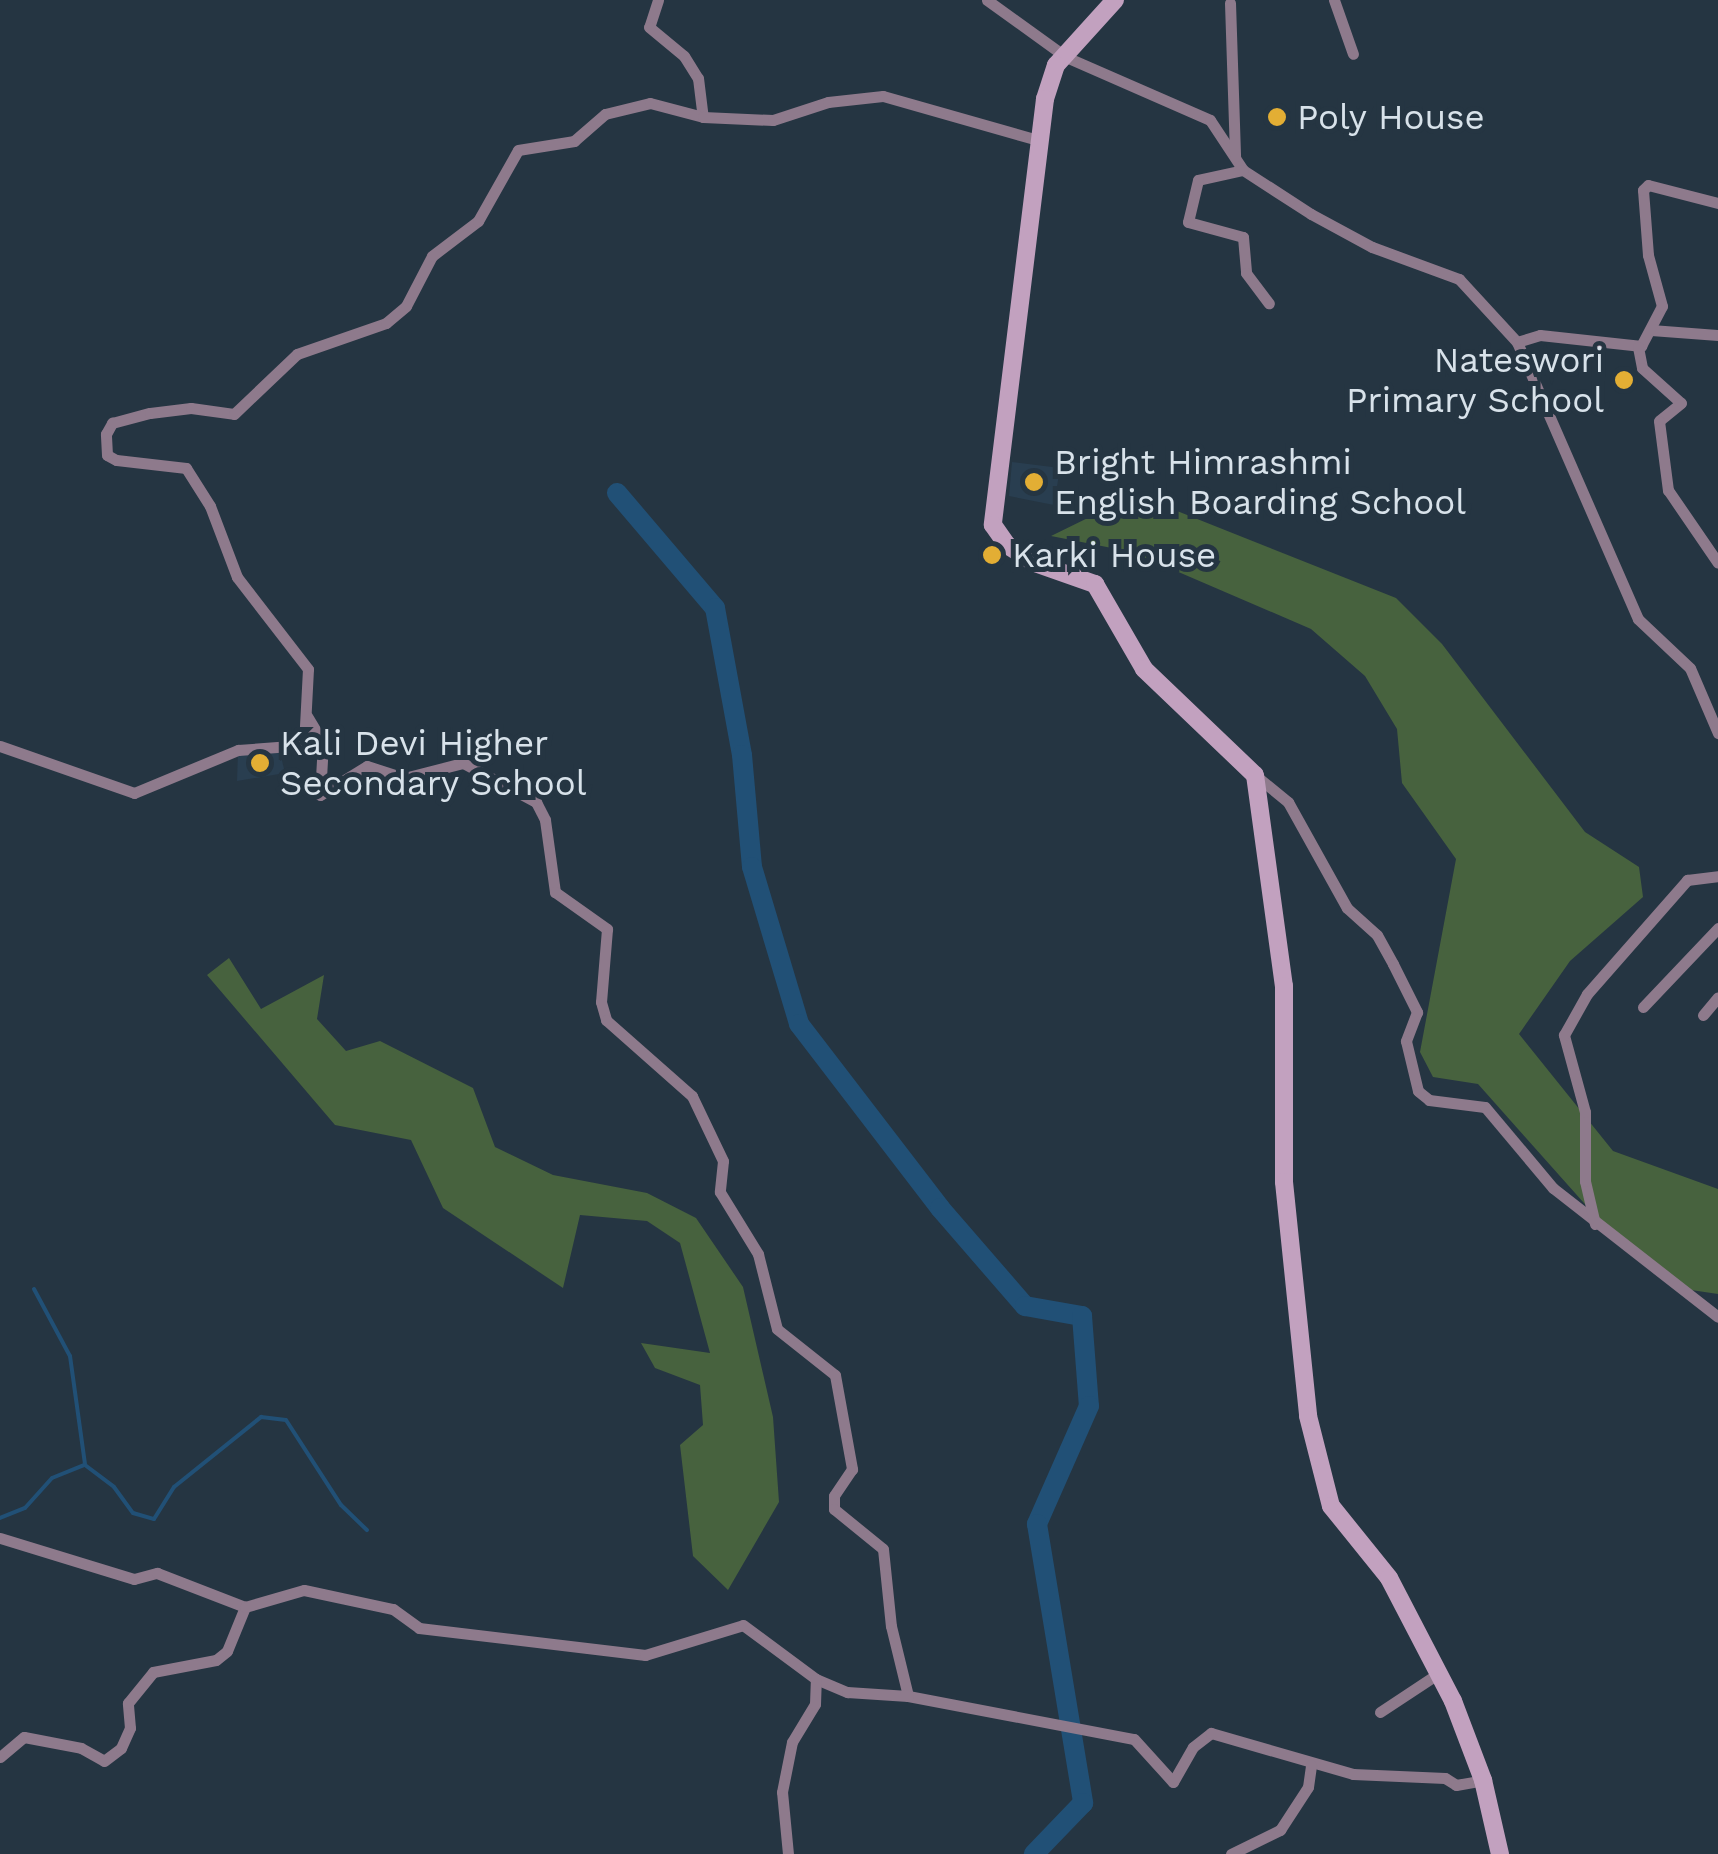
<!DOCTYPE html>
<style>
body{margin:0}
#map{position:relative;width:1718px;height:1854px;overflow:hidden;background:#253542;font-family:"Work Sans",sans-serif}
div>[style]{position:absolute}
.built>*{inset:0;background:#293e50}
.green>*{inset:0;background:#47623e}
.stream>*{height:4px;margin:-2px;padding:0 2px;transform-origin:2px;border-radius:2px;background:#215076}
.river>*{height:20px;margin:-10px;padding:0 10px;transform-origin:10px;border-radius:10px;background:#215076}
.street>*{height:11px;margin:-5.5px;padding:0 5.5px;transform-origin:5.5px;border-radius:5.5px;background:#8e7a8c}
.secondary>*{height:18px;margin:-9px;padding:0 9px;transform-origin:9px;border-radius:9px;background:#c2a1bf}
.dots>*{width:28px;height:28px;translate:-50% -50%;box-sizing:border-box;border:5px solid #253542;border-radius:50%}
span{translate:-50% -50%;white-space:nowrap;text-align:center;line-height:1.15;-webkit-text-stroke:10px #253542;paint-order:stroke}
.poi-label{font-size:35px;color:#d8e2ea}
.left{translate:0 -50%;text-align:left}
.right{translate:-100% -50%;text-align:right}
</style>
<div id="map">
<div class="built">
<i style="clip-path:polygon(1012px 462px,1060px 468px,1054px 505px,1009px 496px)"></i>
<i style="clip-path:polygon(279px 748px,285px 773px,237px 781px,238px 753px)"></i>
</div>
<div class="green">
<i style="clip-path:polygon(1157px 503px,1396px 598px,1442px 644px,1585px 832px,1639px 867px,1643px 897px,1570px 961px,1519px 1034px,1613px 1151px,1718px 1189px,1718px 1294px,1691px 1290px,1616px 1239px,1478px 1084px,1433px 1077px,1420px 1052px,1456px 859px,1402px 783px,1397px 729px,1365px 676px,1311px 629px,1132px 552px,1051px 536px,1102px 511px)"></i>
<i style="clip-path:polygon(229px 958px,261px 1009px,324px 975px,317px 1019px,346px 1051px,380px 1041px,473px 1088px,495px 1147px,553px 1175px,647px 1193px,696px 1218px,743px 1287px,773px 1417px,779px 1502px,728px 1590px,693px 1556px,680px 1445px,703px 1425px,700px 1385px,655px 1368px,641px 1343px,710px 1353px,680px 1243px,647px 1221px,580px 1215px,563px 1288px,443px 1208px,411px 1140px,335px 1125px,207px 975px)"></i>
</div>
<div class="stream">
<i style="left:34px;top:1289px;width:76px;rotate:61.8deg"></i>
<i style="left:70px;top:1356px;width:109px;rotate:82.1deg"></i>
<i style="left:0;top:1518px;width:27px;rotate:-22deg"></i>
<i style="left:25px;top:1508px;width:40px;rotate:-48deg"></i>
<i style="left:52px;top:1478px;width:35px;rotate:-22deg"></i>
<i style="left:85px;top:1465px;width:36px;rotate:37deg"></i>
<i style="left:114px;top:1487px;width:32px;rotate:54deg"></i>
<i style="left:133px;top:1513px;width:22px;rotate:16deg"></i>
<i style="left:154px;top:1519px;width:38px;rotate:-58deg"></i>
<i style="left:174px;top:1487px;width:112px;rotate:-38.8deg"></i>
<i style="left:261px;top:1417px;width:25px;rotate:7deg"></i>
<i style="left:286px;top:1420px;width:101px;rotate:57.1deg"></i>
<i style="left:341px;top:1505px;width:36px;rotate:44deg"></i>
</div>
<div class="river">
<i style="left:617px;top:493px;width:151px;rotate:49.6deg"></i>
<i style="left:715px;top:608px;width:149px;rotate:79.6deg"></i>
<i style="left:742px;top:755px;width:112px;rotate:84.9deg"></i>
<i style="left:752px;top:867px;width:164px;rotate:73.3deg"></i>
<i style="left:799px;top:1024px;width:232px;rotate:52.5deg"></i>
<i style="left:940px;top:1208px;width:130px;rotate:49.1deg"></i>
<i style="left:1025px;top:1306px;width:58px;rotate:10deg"></i>
<i style="left:1082px;top:1316px;width:90px;rotate:85.6deg"></i>
<i style="left:1089px;top:1406px;width:129px;rotate:113.8deg"></i>
<i style="left:1037px;top:1524px;width:283px;rotate:80.6deg"></i>
<i style="left:1083px;top:1803px;width:71px;rotate:133.9deg"></i>
</div>
<div class="street">
<i style="left:658px;top:0;width:28px;rotate:108deg"></i>
<i style="left:649px;top:27px;width:45px;rotate:39.6deg"></i>
<i style="left:684px;top:56px;width:26px;rotate:58deg"></i>
<i style="left:698px;top:78px;width:39px;rotate:83deg"></i>
<i style="left:987px;top:0;width:97px;rotate:35.8deg"></i>
<i style="left:1066px;top:57px;width:157px;rotate:23.6deg"></i>
<i style="left:1210px;top:120px;width:60px;rotate:56.6deg"></i>
<i style="left:1243px;top:170px;width:81px;rotate:32.9deg"></i>
<i style="left:1311px;top:214px;width:69px;rotate:28.4deg"></i>
<i style="left:1372px;top:247px;width:93px;rotate:20.2deg"></i>
<i style="left:1459px;top:279px;width:86px;rotate:47.4deg"></i>
<i style="left:1517px;top:342px;width:302px;rotate:66.4deg"></i>
<i style="left:1638px;top:619px;width:71px;rotate:43.3deg"></i>
<i style="left:1690px;top:668px;width:71px;rotate:66.7deg"></i>
<i style="left:1334px;top:0;width:57px;rotate:70.6deg"></i>
<i style="left:1230px;top:3px;width:154px;rotate:88.1deg"></i>
<i style="left:1243px;top:170px;width:46px;rotate:167.5deg"></i>
<i style="left:1198px;top:180px;width:43px;rotate:103.4deg"></i>
<i style="left:1188px;top:222px;width:57px;rotate:15.3deg"></i>
<i style="left:1243px;top:237px;width:36px;rotate:85deg"></i>
<i style="left:1246px;top:273px;width:38px;rotate:53deg"></i>
<i style="left:1651px;top:330px;width:67px;rotate:4.3deg"></i>
<i style="left:1517px;top:342px;width:24px;rotate:-17deg"></i>
<i style="left:1540px;top:335px;width:102px;rotate:6.2deg"></i>
<i style="left:1641px;top:346px;width:45px;rotate:-62.3deg"></i>
<i style="left:1662px;top:306px;width:53px;rotate:-105.4deg"></i>
<i style="left:1648px;top:255px;width:65px;rotate:-94.4deg"></i>
<i style="left:1643px;top:190px;width:7px;rotate:-45deg"></i>
<i style="left:1648px;top:185px;width:72px;rotate:14.4deg"></i>
<i style="left:1638px;top:347px;width:21px;rotate:79deg"></i>
<i style="left:1642px;top:368px;width:52px;rotate:41.9deg"></i>
<i style="left:1681px;top:403px;width:28px;rotate:141deg"></i>
<i style="left:1659px;top:421px;width:70px;rotate:82.6deg"></i>
<i style="left:1668px;top:490px;width:88px;rotate:55.6deg"></i>
<i style="left:307px;top:716px;width:31px;rotate:59deg"></i>
<i style="left:323px;top:743px;width:52px;rotate:93.3deg"></i>
<i style="left:320px;top:795px;width:55px;rotate:-31.7deg"></i>
<i style="left:367px;top:766px;width:39px;rotate:18deg"></i>
<i style="left:404px;top:778px;width:61px;rotate:-14.3deg"></i>
<i style="left:463px;top:763px;width:83px;rotate:28.1deg"></i>
<i style="left:536px;top:802px;width:20px;rotate:63deg"></i>
<i style="left:545px;top:820px;width:73px;rotate:82.1deg"></i>
<i style="left:555px;top:892px;width:64px;rotate:35.4deg"></i>
<i style="left:607px;top:929px;width:73px;rotate:94.7deg"></i>
<i style="left:601px;top:1002px;width:19px;rotate:74deg"></i>
<i style="left:606px;top:1020px;width:115px;rotate:41.5deg"></i>
<i style="left:692px;top:1096px;width:72px;rotate:64.5deg"></i>
<i style="left:723px;top:1161px;width:31px;rotate:96deg"></i>
<i style="left:720px;top:1192px;width:73px;rotate:58.5deg"></i>
<i style="left:758px;top:1254px;width:77px;rotate:75.8deg"></i>
<i style="left:777px;top:1329px;width:74px;rotate:38.4deg"></i>
<i style="left:835px;top:1375px;width:96px;rotate:79.7deg"></i>
<i style="left:852px;top:1469px;width:32px;rotate:124deg"></i>
<i style="left:834px;top:1496px;width:13px;rotate:90deg"></i>
<i style="left:834px;top:1509px;width:63px;rotate:39.2deg"></i>
<i style="left:883px;top:1549px;width:77px;rotate:84.1deg"></i>
<i style="left:891px;top:1626px;width:72px;rotate:76.3deg"></i>
<i style="left:908px;top:1696px;width:230px;rotate:10.8deg"></i>
<i style="left:1134px;top:1739px;width:58px;rotate:47.8deg"></i>
<i style="left:1173px;top:1782px;width:40px;rotate:-60.3deg"></i>
<i style="left:1193px;top:1747px;width:23px;rotate:-38deg"></i>
<i style="left:1211px;top:1733px;width:148px;rotate:16.1deg"></i>
<i style="left:1353px;top:1774px;width:92px;rotate:2.5deg"></i>
<i style="left:1445px;top:1778px;width:13px;rotate:32deg"></i>
<i style="left:1456px;top:1785px;width:27px;rotate:-10deg"></i>
<i style="left:0;top:746px;width:142px;rotate:19.3deg"></i>
<i style="left:134px;top:793px;width:113px;rotate:-22.5deg"></i>
<i style="left:238px;top:750px;width:66px;rotate:-4.3deg"></i>
<i style="left:304px;top:745px;width:76px;rotate:-87deg"></i>
<i style="left:308px;top:669px;width:116px;rotate:-127.7deg"></i>
<i style="left:237px;top:577px;width:76px;rotate:-110.8deg"></i>
<i style="left:210px;top:506px;width:45px;rotate:-122.3deg"></i>
<i style="left:186px;top:468px;width:70px;rotate:-173.5deg"></i>
<i style="left:116px;top:460px;width:10px;rotate:-151deg"></i>
<i style="left:107px;top:455px;width:21px;rotate:-93deg"></i>
<i style="left:106px;top:434px;width:13px;rotate:-61deg"></i>
<i style="left:112px;top:423px;width:39px;rotate:-15deg"></i>
<i style="left:150px;top:413px;width:41px;rotate:-7deg"></i>
<i style="left:191px;top:408px;width:43px;rotate:7.9deg"></i>
<i style="left:234px;top:414px;width:87px;rotate:-43.6deg"></i>
<i style="left:297px;top:354px;width:94px;rotate:-19.2deg"></i>
<i style="left:386px;top:323px;width:26px;rotate:-40deg"></i>
<i style="left:406px;top:306px;width:56px;rotate:-62.5deg"></i>
<i style="left:432px;top:256px;width:58px;rotate:-37.3deg"></i>
<i style="left:478px;top:221px;width:81px;rotate:-60.6deg"></i>
<i style="left:518px;top:150px;width:57px;rotate:-9.1deg"></i>
<i style="left:574px;top:141px;width:41px;rotate:-41.1deg"></i>
<i style="left:605px;top:114px;width:46px;rotate:-13.7deg"></i>
<i style="left:650px;top:103px;width:55px;rotate:14.8deg"></i>
<i style="left:703px;top:117px;width:70px;rotate:2.5deg"></i>
<i style="left:773px;top:120px;width:58px;rotate:-18.1deg"></i>
<i style="left:828px;top:102px;width:55px;rotate:-6.2deg"></i>
<i style="left:883px;top:96px;width:160px;rotate:15.9deg"></i>
<i style="left:1255px;top:775px;width:43px;rotate:39.3deg"></i>
<i style="left:1288px;top:802px;width:121px;rotate:60.9deg"></i>
<i style="left:1347px;top:908px;width:40px;rotate:42deg"></i>
<i style="left:1377px;top:935px;width:33px;rotate:61deg"></i>
<i style="left:1393px;top:964px;width:54px;rotate:63.4deg"></i>
<i style="left:1417px;top:1012px;width:31px;rotate:111deg"></i>
<i style="left:1406px;top:1041px;width:51px;rotate:76.5deg"></i>
<i style="left:1418px;top:1091px;width:14px;rotate:39deg"></i>
<i style="left:1429px;top:1100px;width:56px;rotate:7.1deg"></i>
<i style="left:1485px;top:1107px;width:106px;rotate:50deg"></i>
<i style="left:1553px;top:1188px;width:209px;rotate:38deg"></i>
<i style="left:1643px;top:1007px;width:109px;rotate:-46.5deg"></i>
<i style="left:1703px;top:1015px;width:23px;rotate:-50deg"></i>
<i style="left:1595px;top:1224px;width:44px;rotate:-103.1deg"></i>
<i style="left:1585px;top:1181px;width:69px;rotate:-90deg"></i>
<i style="left:1585px;top:1112px;width:80px;rotate:-105.3deg"></i>
<i style="left:1564px;top:1035px;width:47px;rotate:-60.7deg"></i>
<i style="left:1587px;top:994px;width:152px;rotate:-48.7deg"></i>
<i style="left:1687px;top:880px;width:31px;rotate:-7deg"></i>
<i style="left:0;top:1538px;width:140px;rotate:17deg"></i>
<i style="left:134px;top:1579px;width:24px;rotate:-15deg"></i>
<i style="left:157px;top:1573px;width:94px;rotate:21.1deg"></i>
<i style="left:1380px;top:1712px;width:71px;rotate:-33.5deg"></i>
<i style="left:0;top:1757px;width:31px;rotate:-40deg"></i>
<i style="left:24px;top:1737px;width:58px;rotate:10.9deg"></i>
<i style="left:81px;top:1748px;width:26px;rotate:29deg"></i>
<i style="left:104px;top:1761px;width:21px;rotate:-37deg"></i>
<i style="left:121px;top:1748px;width:22px;rotate:-66deg"></i>
<i style="left:130px;top:1728px;width:25px;rotate:-95deg"></i>
<i style="left:128px;top:1703px;width:40px;rotate:-51deg"></i>
<i style="left:153px;top:1672px;width:64px;rotate:-10.8deg"></i>
<i style="left:216px;top:1660px;width:14px;rotate:-39deg"></i>
<i style="left:227px;top:1651px;width:48px;rotate:-67.8deg"></i>
<i style="left:245px;top:1607px;width:61px;rotate:-16.1deg"></i>
<i style="left:304px;top:1590px;width:91px;rotate:12.1deg"></i>
<i style="left:393px;top:1609px;width:32px;rotate:36deg"></i>
<i style="left:419px;top:1628px;width:228px;rotate:6.8deg"></i>
<i style="left:645px;top:1655px;width:102px;rotate:-17deg"></i>
<i style="left:743px;top:1625px;width:91px;rotate:36.5deg"></i>
<i style="left:816px;top:1679px;width:34px;rotate:23deg"></i>
<i style="left:847px;top:1692px;width:61px;rotate:3.8deg"></i>
<i style="left:788px;top:1854px;width:62px;rotate:-95.5deg"></i>
<i style="left:782px;top:1792px;width:51px;rotate:-78.7deg"></i>
<i style="left:792px;top:1742px;width:44px;rotate:-58.8deg"></i>
<i style="left:815px;top:1704px;width:25px;rotate:-88deg"></i>
<i style="left:1231px;top:1854px;width:55px;rotate:-26.1deg"></i>
<i style="left:1280px;top:1830px;width:51px;rotate:-56.9deg"></i>
<i style="left:1308px;top:1787px;width:22px;rotate:-82deg"></i>
</div>
<div class="secondary">
<i style="left:1115px;top:0;width:88px;rotate:132.2deg"></i>
<i style="left:1056px;top:65px;width:36px;rotate:108deg"></i>
<i style="left:1045px;top:99px;width:429px;rotate:97deg"></i>
<i style="left:993px;top:525px;width:24px;rotate:55deg"></i>
<i style="left:1007px;top:545px;width:33px;rotate:33deg"></i>
<i style="left:1035px;top:563px;width:64px;rotate:19.3deg"></i>
<i style="left:1095px;top:584px;width:98px;rotate:60deg"></i>
<i style="left:1144px;top:669px;width:153px;rotate:43.7deg"></i>
<i style="left:1255px;top:775px;width:213px;rotate:82.2deg"></i>
<i style="left:1284px;top:986px;width:196px;rotate:90deg"></i>
<i style="left:1284px;top:1182px;width:235px;rotate:84.1deg"></i>
<i style="left:1308px;top:1416px;width:93px;rotate:75.7deg"></i>
<i style="left:1331px;top:1506px;width:92px;rotate:51.1deg"></i>
<i style="left:1389px;top:1578px;width:139px;rotate:62.5deg"></i>
<i style="left:1453px;top:1701px;width:85px;rotate:69.2deg"></i>
<i style="left:1483px;top:1780px;width:76px;rotate:77.1deg"></i>
</div>
<div class="dots">
<i style="left:1277px;top:117px;background:#e3ae34"></i>
<i style="left:1624px;top:380px;background:#e3ae34"></i>
<i style="left:1034px;top:482px;background:#e3ae34"></i>
<i style="left:992px;top:555px;background:#e3ae34"></i>
<i style="left:260px;top:763px;background:#e3ae34"></i>
</div>
<div class="poi-label">
<span class="left" style="left:1297px;top:117px">Poly House</span>
<span class="right" style="left:1604px;top:380px">Nateswori<br>Primary School</span>
<span class="left" style="left:1054px;top:482px">Bright Himrashmi<br>English Boarding School</span>
<span class="left" style="left:1012px;top:555px">Karki House</span>
<span class="left" style="left:280px;top:763px">Kali Devi Higher<br>Secondary School</span>
</div>
</div>
